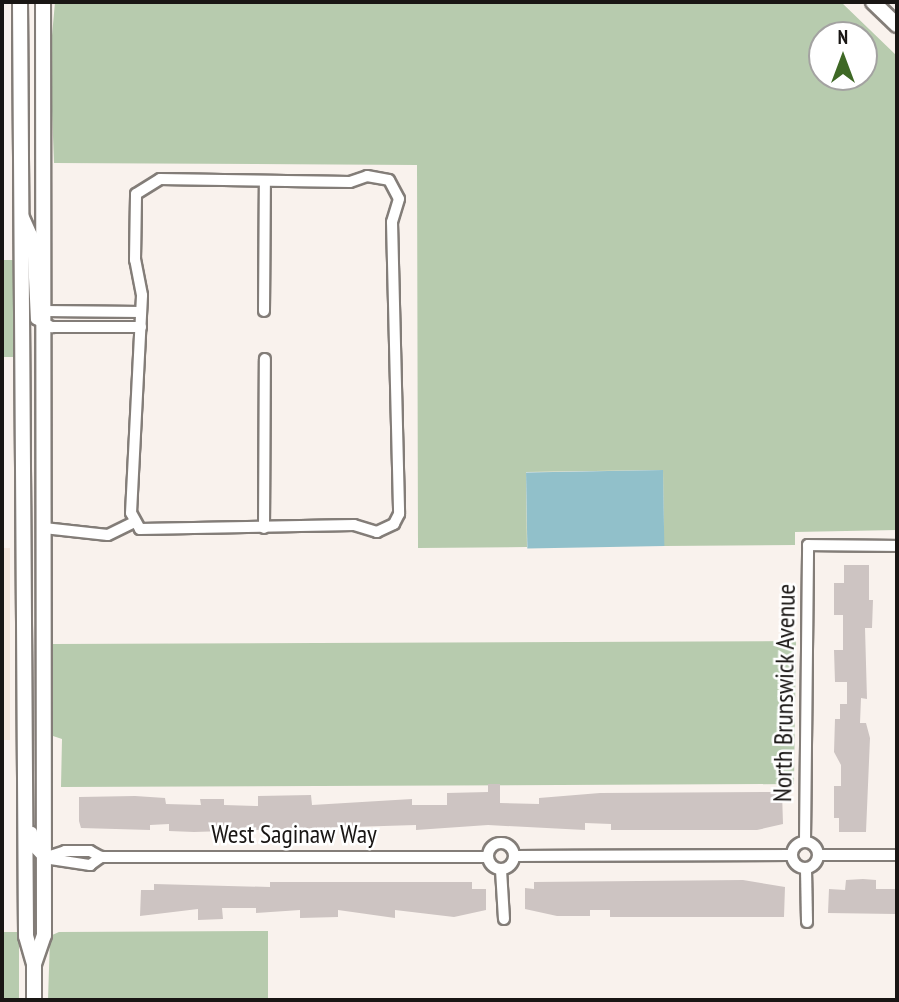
<!DOCTYPE html>
<style>
body{margin:0}
#map{position:relative;width:899px;height:1002px;overflow:hidden;background:#f9f2ed;font-family:"PT Sans Narrow",sans-serif}
div>[style]{position:absolute}
[style*='--x']{left:calc(var(--x)*1px);top:calc(var(--y)*1px);width:calc(var(--w)*1px);rotate:calc(var(--a)*1deg)}
.built>*{inset:0;background:#f4e6dc;transform-origin:0 0}
.green>*{inset:0;background:#b7cbae;transform-origin:0 0}
.water>*{inset:0;background:#91c0ca;transform-origin:0 0}
.building>*{inset:0;background:#cdc4c2}
.roads{filter:drop-shadow(2px 0 #837d78) drop-shadow(-2px 0 #837d78) drop-shadow(0 2px #837d78) drop-shadow(0 -2px #837d78)}
.minor>*{height:10px;margin:-5px;padding:0 5px;transform-origin:5px;border-radius:5px;background:#fff}
.minor>.ring{margin:-5px;padding:0;box-sizing:content-box;background:none;border:10px solid #fff;border-radius:50%}
.tertiary>*{height:14px;margin:-7px;padding:0 7px;transform-origin:7px;border-radius:7px;background:#fff}
span{translate:-50% -50%;white-space:nowrap;text-align:center;line-height:1.15;-webkit-text-stroke:5px #fff;paint-order:stroke}
.street-label{font-size:26px;color:#191614}
.frame{position:absolute;inset:0;border:4px solid #191614;pointer-events:none}
.north{position:absolute;left:808px;top:21px;width:70px;height:70px;box-sizing:border-box;background:#fff;border:2px solid #a3a2a1;border-radius:50%;rotate:0deg;font-size:19px;font-weight:700;line-height:28px;text-align:center;color:#191614}
.north::after{content:'';display:block;margin:auto;width:24px;height:32px;background:#3e6825;clip-path:polygon(50% 0,100% 100%,50% 72%,0 100%)}
</style>
<div id="map">
<div class="built">
<i style="left:2px;top:548px;width:8px;height:192px"></i>
</div>
<div class="green">
<i style="clip-path:polygon(evenodd,55px 2px,841px 2px,897px 56px,897px 530px,795px 532px,795px 545px,664px 546px,663px 470px,526px 472px,527px 547px,418px 548px,417px 165px,54px 163px,50px 58px,55px 2px,822px 35px,864px 35px,864px 77px,822px 77px,822px 35px)"></i>
<i style="left:2px;top:260px;width:15px;height:97px"></i>
<i style="clip-path:polygon(796px 641px,794px 784px,61px 787px,62px 739px,53px 736px,53px 644px)"></i>
<i style="clip-path:polygon(268px 931px,268px 1000px,48px 1000px,50px 936px,59px 932px)"></i>
<i style="left:2px;top:932px;width:17px;height:68px"></i>
</div>
<div class="water">
<i style="left:663px;top:470px;width:76px;height:137px;rotate:89deg"></i>
</div>
<div class="building">
<i style="clip-path:polygon(844px 565px,869px 565px,869px 600px,873px 600px,872px 628px,865px 628px,867px 699px,861px 698px,860px 723px,866px 723px,870px 738px,866px 832px,839px 832px,839px 818px,834px 818px,834px 786px,841px 786px,841px 765px,834px 752px,835px 719px,840px 719px,840px 704px,847px 704px,847px 682px,835px 682px,834px 650px,843px 650px,843px 615px,834px 615px,834px 583px,844px 583px)"></i>
<i style="clip-path:polygon(488px 784px,500px 784px,500px 803px,539px 804px,539px 798px,600px 793px,782px 792px,783px 824px,757px 830px,611px 830px,611px 824px,585px 823px,585px 830px,488px 825px,416px 830px,416px 825px,194px 832px,169px 831px,169px 824px,150px 825px,150px 830px,81px 828px,79px 821px,79px 797px,135px 796px,165px 798px,166px 804px,201px 805px,200px 799px,224px 799px,224px 805px,258px 806px,258px 796px,311px 795px,312px 805px,412px 799px,412px 805px,447px 805px,447px 793px,488px 792px)"></i>
<i style="clip-path:polygon(863px 879px,876px 880px,876px 889px,895px 889px,895px 914px,828px 913px,829px 889px,845px 890px,846px 880px)"></i>
<i style="clip-path:polygon(743px 880px,785px 887px,784px 917px,610px 917px,610px 910px,590px 910px,590px 916px,557px 916px,525px 909px,525px 888px,534px 889px,534px 882px)"></i>
<i style="clip-path:polygon(270px 882px,472px 882px,472px 889px,486px 889px,486px 910px,454px 917px,395px 910px,395px 918px,338px 910px,338px 917px,300px 918px,300px 910px,256px 913px,256px 908px,222px 908px,223px 919px,198px 920px,198px 909px,140px 916px,141px 890px,154px 890px,154px 884px,270px 887px)"></i>
</div>
<div class="roads">
<div class="minor">
<i style="--x:367;--y:176;--w:22;--a:10"></i>
<i style="--x:389;--y:180;--w:21;--a:62"></i>
<i style="--x:399;--y:199;--w:24;--a:107"></i>
<i style="--x:392;--y:222;--w:292;--a:88.6"></i>
<i style="--x:399;--y:514;--w:11;--a:117"></i>
<i style="--x:394;--y:524;--w:19;--a:155"></i>
<i style="--x:377;--y:532;--w:24;--a:-163"></i>
<i style="--x:354;--y:525;--w:214;--a:178.9"></i>
<i style="--x:140;--y:529;--w:18;--a:-119"></i>
<i style="--x:131;--y:513;--w:218;--a:-87.1"></i>
<i style="--x:142;--y:295;--w:36;--a:-101"></i>
<i style="--x:135;--y:260;--w:66;--a:-89.1"></i>
<i style="--x:136;--y:194;--w:28;--a:-32"></i>
<i style="--x:160;--y:179;--w:190;--a:0.9"></i>
<i style="--x:350;--y:182;--w:18;--a:-19"></i>
<i style="--x:23;--y:215;--w:22;--a:66"></i>
<i style="--x:32;--y:235;--w:84;--a:87.3"></i>
<i style="--x:36;--y:319;--w:18;--a:27"></i>
<i style="--x:52;--y:327;--w:89;--a:0"></i>
<i style="--x:44;--y:311;--w:97;--a:0.6"></i>
<i style="--x:264;--y:311;--w:129;--a:-89.6"></i>
<i style="--x:44;--y:528;--w:64;--a:6.2"></i>
<i style="--x:108;--y:535;--w:30;--a:-26"></i>
<i style="--x:264;--y:528;--w:169;--a:-89.7"></i>
<i style="--x:32;--y:832;--w:13;--a:90"></i>
<i style="--x:32;--y:845;--w:18;--a:47"></i>
<i style="--x:44;--y:858;--w:47;--a:8.7"></i>
<i style="--x:90;--y:865;--w:14;--a:-36"></i>
<i style="--x:805;--y:841;--w:296;--a:-89.4"></i>
<i style="--x:808;--y:545;--w:89;--a:0.6"></i>
<i class="ring" style="left:792px;top:842px;width:16px;height:16px"></i>
<i class="ring" style="left:488px;top:843px;width:16px;height:16px"></i>
<i style="--x:819;--y:855;--w:78;--a:0"></i>
<i style="--x:515;--y:856;--w:277;--a:-0.2"></i>
<i style="--x:44;--y:858;--w:22;--a:-18"></i>
<i style="--x:65;--y:851;--w:25;--a:0"></i>
<i style="--x:90;--y:851;--w:13;--a:29"></i>
<i style="--x:101;--y:857;--w:387;--a:0"></i>
<i style="--x:806;--y:869;--w:53;--a:88.9"></i>
<i style="--x:501;--y:870;--w:49;--a:86.5"></i>
</div>
<div class="tertiary">
<i style="--x:20;--y:2;--w:934;--a:89.63"></i>
<i style="--x:26;--y:936;--w:29;--a:74"></i>
<i style="--x:34;--y:964;--w:36;--a:90"></i>
<i style="--x:873;--y:2;--w:33;--a:44"></i>
<i style="--x:34;--y:964;--w:31;--a:-71"></i>
<i style="--x:44;--y:935;--w:933;--a:-90.06"></i>
</div>
</div>
<div class="street-label">
<span style="left:784px;top:693px;rotate:-89deg">North Brunswick Avenue</span>
<span style="left:294px;top:834px">West Saginaw Way</span>
</div>
<div class="frame"></div>
<div class="north">N</div>
</div>
